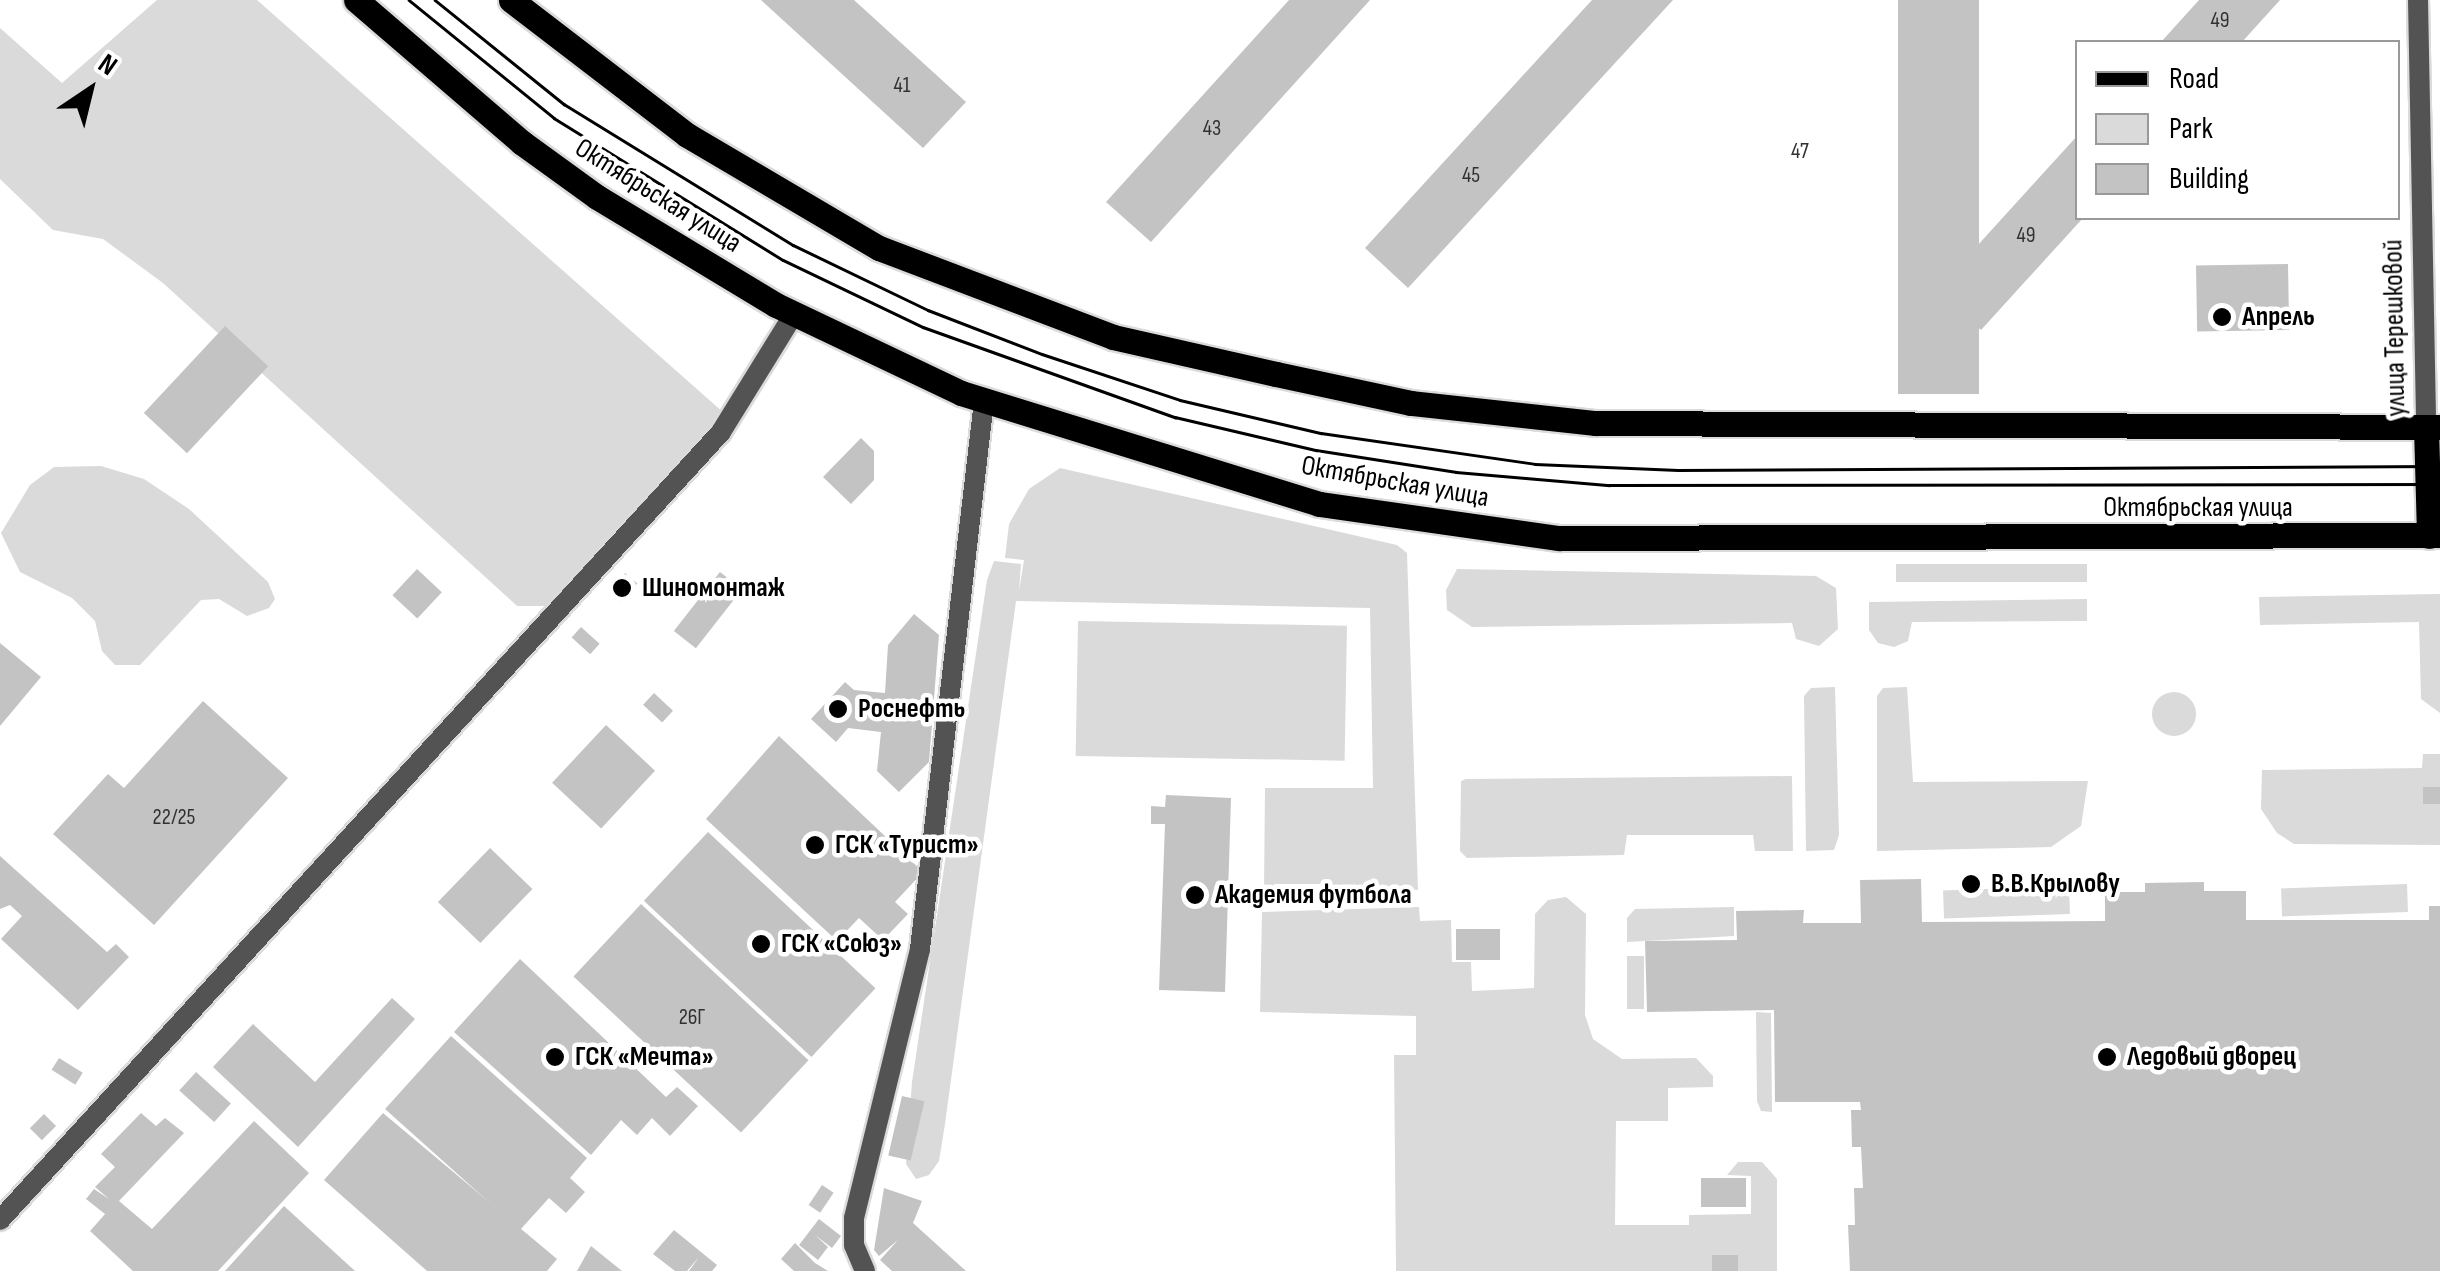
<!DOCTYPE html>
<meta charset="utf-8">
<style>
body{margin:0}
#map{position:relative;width:2440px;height:1271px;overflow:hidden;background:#fff;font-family:"Sofia Sans Condensed",sans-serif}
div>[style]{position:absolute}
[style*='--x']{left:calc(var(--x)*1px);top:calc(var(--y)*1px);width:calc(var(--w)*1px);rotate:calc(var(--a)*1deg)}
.green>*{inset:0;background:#dadada;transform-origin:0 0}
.round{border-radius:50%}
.building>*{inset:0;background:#c3c3c3;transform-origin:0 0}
.roads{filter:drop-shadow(2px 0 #dbdbdb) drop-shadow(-2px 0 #dbdbdb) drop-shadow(0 2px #dbdbdb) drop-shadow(0 -2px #dbdbdb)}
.minor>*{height:20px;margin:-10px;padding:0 10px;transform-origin:10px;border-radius:10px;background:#535353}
.tertiary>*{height:20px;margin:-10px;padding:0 10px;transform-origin:10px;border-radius:10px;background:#535353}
.primary>*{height:25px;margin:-12.5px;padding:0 12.5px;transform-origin:12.5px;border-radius:12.5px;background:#000}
.tram>*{height:2.5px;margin:-1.25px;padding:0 1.25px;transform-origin:1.25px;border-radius:1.25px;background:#000}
.dots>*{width:28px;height:28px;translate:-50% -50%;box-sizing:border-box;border:5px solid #fff;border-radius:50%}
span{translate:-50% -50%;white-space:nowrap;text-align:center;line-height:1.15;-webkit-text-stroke:9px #fff;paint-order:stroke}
.number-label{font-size:22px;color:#313131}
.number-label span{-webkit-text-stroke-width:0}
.street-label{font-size:28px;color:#000}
.poi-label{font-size:28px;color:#000;font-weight:700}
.left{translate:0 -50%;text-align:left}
.legend{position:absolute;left:2075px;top:40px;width:325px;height:180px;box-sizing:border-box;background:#fff;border:2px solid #999;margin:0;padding:12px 18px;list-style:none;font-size:30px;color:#000}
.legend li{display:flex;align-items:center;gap:20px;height:50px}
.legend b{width:50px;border:2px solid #999}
.north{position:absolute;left:40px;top:40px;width:100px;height:100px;-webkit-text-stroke:8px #fff;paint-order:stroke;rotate:35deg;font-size:28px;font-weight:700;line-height:40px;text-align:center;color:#000}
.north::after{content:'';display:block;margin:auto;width:35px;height:45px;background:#000;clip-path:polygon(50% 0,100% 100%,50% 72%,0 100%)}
</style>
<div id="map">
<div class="green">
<i style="clip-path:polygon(157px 0,257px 0,724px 413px,702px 446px,552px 606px,517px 606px,163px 283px,103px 239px,53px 230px,0 179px,0 28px,62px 83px)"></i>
<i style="clip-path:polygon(101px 466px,144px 479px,189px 509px,268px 582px,275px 599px,269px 608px,247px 616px,219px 599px,201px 600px,140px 665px,115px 665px,102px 651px,95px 621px,72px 598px,20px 572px,1px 533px,30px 485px,54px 467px)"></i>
<i style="clip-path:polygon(1060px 468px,1397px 545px,1407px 553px,1418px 890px,1361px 885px,1360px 891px,1332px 892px,1331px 884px,1274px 884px,1274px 890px,1264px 890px,1265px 788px,1373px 788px,1370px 608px,1016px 601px,945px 1124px,939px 1161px,929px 1175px,916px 1179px,906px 1164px,912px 1082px,987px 580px,994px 561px,1021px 564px,1019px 591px,1024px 560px,1005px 558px,1009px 524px,1029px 489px)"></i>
<i style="left:2087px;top:564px;width:18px;height:191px;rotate:90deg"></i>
<i style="clip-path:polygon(1457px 569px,1816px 576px,1836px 588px,1838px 629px,1819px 646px,1796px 639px,1792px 623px,1472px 627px,1447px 610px,1446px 590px)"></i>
<i style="clip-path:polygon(2440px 594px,2440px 713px,2421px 699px,2419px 622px,2260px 625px,2259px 597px)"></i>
<i style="clip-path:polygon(2087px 599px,2087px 621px,1912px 622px,1908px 641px,1894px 647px,1878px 643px,1869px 630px,1869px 602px)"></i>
<i style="left:1078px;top:621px;width:269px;height:135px;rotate:1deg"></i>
<i style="clip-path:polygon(1835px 687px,1839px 835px,1834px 850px,1806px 851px,1804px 696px,1811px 688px)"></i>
<i style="clip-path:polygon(1907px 687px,1913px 782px,2088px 781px,2081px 826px,2051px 847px,1877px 851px,1877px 696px,1883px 688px)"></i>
<i class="round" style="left:2152px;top:692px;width:44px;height:44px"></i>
<i style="clip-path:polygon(2423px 754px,2440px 754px,2440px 845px,2294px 844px,2277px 833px,2261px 809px,2262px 770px,2422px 768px)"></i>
<i style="clip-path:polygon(1792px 776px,1793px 851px,1755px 851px,1753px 835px,1627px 835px,1624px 855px,1467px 858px,1460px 851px,1461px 781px,1466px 779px)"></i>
<i style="left:2407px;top:884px;width:28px;height:126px;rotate:88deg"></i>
<i style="left:2069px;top:886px;width:28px;height:126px;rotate:88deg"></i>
<i style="clip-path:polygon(1566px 897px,1586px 914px,1585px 1015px,1593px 1039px,1622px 1059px,1696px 1058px,1713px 1076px,1713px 1087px,1668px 1088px,1668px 1121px,1616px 1121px,1615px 1225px,1689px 1225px,1689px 1215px,1751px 1214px,1751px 1176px,1727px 1175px,1738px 1162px,1762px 1162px,1777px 1179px,1777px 1271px,1396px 1271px,1394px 1055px,1416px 1055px,1416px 1016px,1260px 1012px,1262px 912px,1419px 907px,1420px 921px,1451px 920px,1452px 962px,1471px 962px,1472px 991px,1534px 988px,1535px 914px,1548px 900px)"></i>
<i style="clip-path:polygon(1734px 907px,1734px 936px,1627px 942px,1627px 918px,1635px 909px)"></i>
<i style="left:1627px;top:956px;width:17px;height:53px"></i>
<i style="clip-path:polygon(1756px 1012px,1771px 1013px,1772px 1112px,1761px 1111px,1757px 1101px)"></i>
</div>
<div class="building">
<i style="clip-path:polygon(761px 0,854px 0,966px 102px,923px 148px)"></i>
<i style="clip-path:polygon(1289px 0,1370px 0,1151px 242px,1106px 202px)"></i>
<i style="clip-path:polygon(1592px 0,1673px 0,1408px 288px,1365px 248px)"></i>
<i style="left:1898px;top:0;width:81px;height:394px"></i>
<i style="clip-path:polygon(2199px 0,2280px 0,2242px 42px,2161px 42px)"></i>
<i style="clip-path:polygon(2078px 135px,2078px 218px,2083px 218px,1981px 330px,1937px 290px)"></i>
<i style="left:2288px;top:264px;width:66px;height:92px;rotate:89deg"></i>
<i style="left:225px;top:326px;width:59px;height:119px;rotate:43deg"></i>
<i style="clip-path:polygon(861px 438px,874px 451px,874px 480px,851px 504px,823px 477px)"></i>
<i style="left:417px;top:569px;width:34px;height:36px;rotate:43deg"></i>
<i style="left:720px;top:572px;width:28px;height:75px;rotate:38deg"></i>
<i style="left:625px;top:573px;width:16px;height:25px;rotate:40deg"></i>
<i style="clip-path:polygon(914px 614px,939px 635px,929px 762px,899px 792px,877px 771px,881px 732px,848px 728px,836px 742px,811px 719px,845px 682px,854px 690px,885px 693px,888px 645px)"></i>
<i style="left:581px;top:627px;width:25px;height:14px;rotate:42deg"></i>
<i style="clip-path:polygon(0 643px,41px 677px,0 726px)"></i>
<i style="left:654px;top:693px;width:26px;height:16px;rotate:43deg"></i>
<i style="clip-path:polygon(203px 701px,288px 778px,154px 925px,53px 834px,108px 774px,124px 788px)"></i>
<i style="left:606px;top:725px;width:67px;height:79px;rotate:43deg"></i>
<i style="clip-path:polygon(779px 736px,923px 872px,895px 902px,908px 914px,883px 940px,859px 918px,837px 941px,706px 819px)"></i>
<i style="left:2423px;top:787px;width:17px;height:17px"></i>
<i style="clip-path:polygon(1166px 795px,1231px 798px,1225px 992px,1159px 990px,1165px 824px,1151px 824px,1151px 806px,1165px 807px)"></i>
<i style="left:708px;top:832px;width:229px;height:94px;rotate:43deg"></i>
<i style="left:490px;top:848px;width:59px;height:75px;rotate:44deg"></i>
<i style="clip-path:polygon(0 856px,107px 952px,116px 944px,129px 957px,78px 1010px,1px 939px,22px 916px,10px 905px,0 909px)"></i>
<i style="clip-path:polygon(1921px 879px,1922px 922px,2105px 921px,2105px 892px,2145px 892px,2145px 883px,2204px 882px,2204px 891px,2246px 891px,2246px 920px,2429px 920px,2429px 906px,2440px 906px,2440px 1271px,1850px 1271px,1848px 1225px,1855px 1225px,1854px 1188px,1863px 1188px,1861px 1147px,1852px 1147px,1851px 1110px,1861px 1110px,1860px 1102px,1775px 1102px,1774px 1010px,1647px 1012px,1645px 941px,1737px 940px,1736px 911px,1804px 910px,1803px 923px,1861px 923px,1860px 880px)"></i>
<i style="left:641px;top:904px;width:229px;height:99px;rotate:43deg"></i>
<i style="left:1500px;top:929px;width:31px;height:44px;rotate:90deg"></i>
<i style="clip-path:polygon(520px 959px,666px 1097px,677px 1087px,698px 1106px,670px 1136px,652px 1118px,637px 1135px,621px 1120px,591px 1155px,454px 1032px)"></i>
<i style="clip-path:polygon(392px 998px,415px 1019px,298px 1147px,213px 1067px,253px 1024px,315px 1082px)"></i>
<i style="clip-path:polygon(451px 1036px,587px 1158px,570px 1178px,585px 1192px,566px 1213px,549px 1198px,520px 1230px,385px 1109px)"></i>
<i style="left:59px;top:1058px;width:28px;height:14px;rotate:32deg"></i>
<i style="left:196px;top:1072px;width:47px;height:25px;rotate:42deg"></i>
<i style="left:902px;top:1096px;width:23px;height:61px;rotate:13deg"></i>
<i style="clip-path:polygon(141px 1113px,156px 1126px,165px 1118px,184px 1133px,119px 1201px,152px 1229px,254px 1121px,309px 1173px,218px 1271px,133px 1271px,90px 1231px,114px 1204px,105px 1214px,86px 1199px,94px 1189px,109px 1199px,95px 1187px,115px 1167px,101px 1154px)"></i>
<i style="clip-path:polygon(383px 1113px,557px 1259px,547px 1271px,427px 1271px,324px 1180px)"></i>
<i style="left:44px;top:1114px;width:17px;height:20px;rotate:45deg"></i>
<i style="left:1701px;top:1178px;width:45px;height:29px"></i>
<i style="left:822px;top:1185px;width:14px;height:24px;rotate:34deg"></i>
<i style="clip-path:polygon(884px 1188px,922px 1201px,913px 1223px,966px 1271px,892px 1271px,880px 1260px,898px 1240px,879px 1256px,874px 1250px)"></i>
<i style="clip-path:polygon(284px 1206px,355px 1271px,225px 1271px)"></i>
<i style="clip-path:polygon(819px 1219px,841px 1236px,832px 1248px,815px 1235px,828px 1247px,818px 1260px,799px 1245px)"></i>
<i style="clip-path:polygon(674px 1230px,717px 1265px,712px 1271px,689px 1271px,699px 1257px,687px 1271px,675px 1271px,653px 1254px)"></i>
<i style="clip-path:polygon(795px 1243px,815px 1263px,828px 1271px,794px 1271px,781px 1259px)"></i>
<i style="clip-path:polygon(591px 1246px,622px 1271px,577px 1271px)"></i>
<i style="left:1712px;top:1255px;width:26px;height:16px"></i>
</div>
<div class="roads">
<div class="minor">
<i style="--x:0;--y:1220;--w:1068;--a:-47.54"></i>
<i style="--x:721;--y:432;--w:139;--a:-58.3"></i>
<i style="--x:865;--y:1271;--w:28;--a:-113"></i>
<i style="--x:854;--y:1245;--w:27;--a:-90"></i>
<i style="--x:854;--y:1218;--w:277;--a:-76.2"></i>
<i style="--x:920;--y:949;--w:552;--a:-83.34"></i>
</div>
<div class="tertiary">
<i style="--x:2418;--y:0;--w:427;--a:88.9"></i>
</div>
<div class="primary">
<i style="--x:356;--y:0;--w:218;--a:40.7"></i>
<i style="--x:521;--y:142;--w:94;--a:35.9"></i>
<i style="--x:597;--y:197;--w:209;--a:31.1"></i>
<i style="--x:776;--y:305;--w:205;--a:25.4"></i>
<i style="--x:961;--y:393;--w:375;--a:17.2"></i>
<i style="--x:1319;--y:504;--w:242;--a:8.1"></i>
<i style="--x:1559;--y:538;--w:881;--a:-0.2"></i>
<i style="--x:511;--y:0;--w:222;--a:37.5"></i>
<i style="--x:687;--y:135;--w:223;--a:30.5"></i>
<i style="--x:879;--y:248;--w:250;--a:20.8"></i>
<i style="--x:1113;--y:337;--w:167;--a:12.8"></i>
<i style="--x:1276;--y:374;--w:138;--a:12.1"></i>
<i style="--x:1411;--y:403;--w:185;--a:6.2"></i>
<i style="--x:1595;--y:423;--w:845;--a:0.27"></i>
<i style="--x:2426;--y:427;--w:109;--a:88.4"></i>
</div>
</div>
<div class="tram">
<i style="--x:409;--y:0;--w:187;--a:39.1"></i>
<i style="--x:554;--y:118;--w:269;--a:31.8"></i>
<i style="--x:783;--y:260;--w:155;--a:25.6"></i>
<i style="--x:923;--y:327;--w:268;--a:19.7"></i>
<i style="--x:1175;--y:417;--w:145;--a:13.2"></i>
<i style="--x:1316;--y:450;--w:142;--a:8.9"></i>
<i style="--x:1456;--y:472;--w:154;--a:4.9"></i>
<i style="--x:1609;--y:485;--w:831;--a:-0.07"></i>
<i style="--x:435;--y:0;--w:166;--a:38.9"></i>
<i style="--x:564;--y:104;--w:269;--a:31.6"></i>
<i style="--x:793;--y:245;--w:150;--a:25.7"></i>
<i style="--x:928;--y:310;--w:122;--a:21.1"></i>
<i style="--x:1042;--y:354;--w:145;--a:18.4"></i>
<i style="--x:1180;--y:400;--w:145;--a:13.2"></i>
<i style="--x:1321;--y:433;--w:216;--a:8.2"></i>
<i style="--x:1535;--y:464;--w:143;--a:2.4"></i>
<i style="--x:1678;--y:470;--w:762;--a:-0.3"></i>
</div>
<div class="dots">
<i style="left:2222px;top:317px;background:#000"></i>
<i style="left:622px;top:588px;background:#000"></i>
<i style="left:838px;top:709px;background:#000"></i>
<i style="left:815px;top:845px;background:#000"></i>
<i style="left:1971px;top:884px;background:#000"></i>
<i style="left:1195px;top:895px;background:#000"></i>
<i style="left:761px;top:944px;background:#000"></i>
<i style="left:555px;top:1057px;background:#000"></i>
<i style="left:2107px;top:1057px;background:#000"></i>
</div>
<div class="number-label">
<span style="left:2220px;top:21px">49</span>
<span style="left:902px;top:86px">41</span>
<span style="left:1212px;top:129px">43</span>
<span style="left:1800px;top:152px">47</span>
<span style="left:1471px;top:176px">45</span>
<span style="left:2026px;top:236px">49</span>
<span style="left:174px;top:818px">22/25</span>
<span style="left:692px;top:1018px">26Г</span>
</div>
<div class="street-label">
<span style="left:658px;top:196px;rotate:32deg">Октябрьская улица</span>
<span style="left:2395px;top:328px;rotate:-91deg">улица Терешковой</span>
<span style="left:1395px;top:482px;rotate:10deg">Октябрьская улица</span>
<span style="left:2198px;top:508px">Октябрьская улица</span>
</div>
<div class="poi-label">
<span class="left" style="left:2242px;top:317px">Апрель</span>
<span class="left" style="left:642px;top:588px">Шиномонтаж</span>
<span class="left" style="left:858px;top:709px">Роснефть</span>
<span class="left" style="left:835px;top:845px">ГСК «Турист»</span>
<span class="left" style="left:1991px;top:884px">В.В.Крылову</span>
<span class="left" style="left:1215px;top:895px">Академия футбола</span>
<span class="left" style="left:781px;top:944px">ГСК «Союз»</span>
<span class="left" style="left:575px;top:1057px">ГСК «Мечта»</span>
<span class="left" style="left:2127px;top:1057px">Ледовый дворец</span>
</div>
<ul class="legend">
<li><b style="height:12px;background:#000"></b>Road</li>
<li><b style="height:28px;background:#dadada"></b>Park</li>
<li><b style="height:28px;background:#c3c3c3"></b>Building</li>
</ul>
<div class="north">N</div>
</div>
